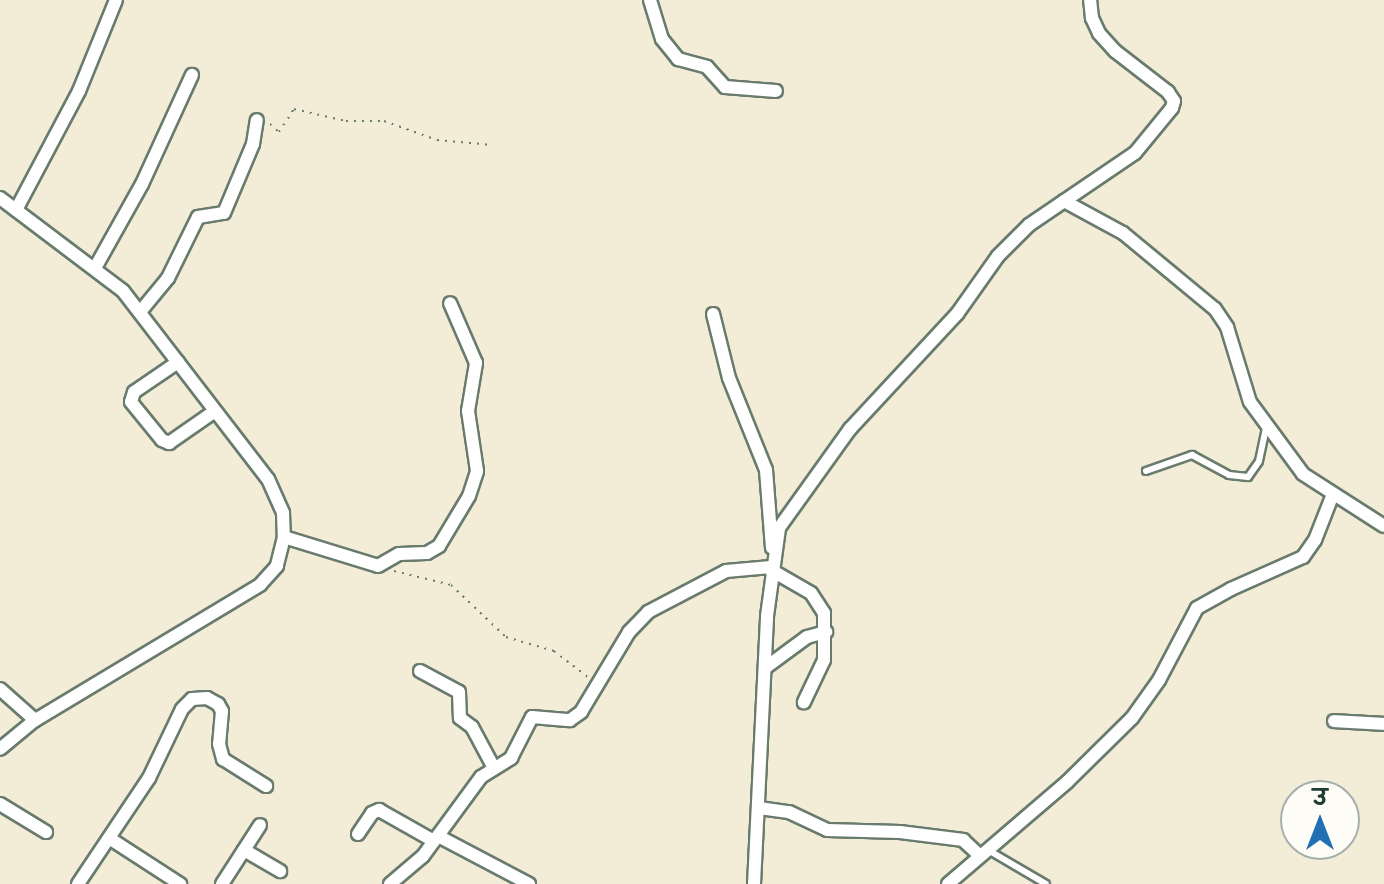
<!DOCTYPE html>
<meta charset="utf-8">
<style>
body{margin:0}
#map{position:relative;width:1384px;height:884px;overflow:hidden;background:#f3edd8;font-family:"Shantell Sans","Playpen Sans Deva",sans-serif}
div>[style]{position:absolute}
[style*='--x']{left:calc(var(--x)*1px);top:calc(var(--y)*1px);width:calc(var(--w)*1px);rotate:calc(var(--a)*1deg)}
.path>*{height:2px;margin-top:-1px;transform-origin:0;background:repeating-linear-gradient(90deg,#697b6d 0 2px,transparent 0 8px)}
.roads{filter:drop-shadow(2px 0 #697b6d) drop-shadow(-2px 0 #697b6d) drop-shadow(0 2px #697b6d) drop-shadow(0 -2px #697b6d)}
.service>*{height:6px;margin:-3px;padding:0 3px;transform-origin:3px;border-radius:3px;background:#fff}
.minor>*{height:12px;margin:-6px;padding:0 6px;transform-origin:6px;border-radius:6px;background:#fff}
span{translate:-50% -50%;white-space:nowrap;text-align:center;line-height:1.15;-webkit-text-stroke:8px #fdfcf7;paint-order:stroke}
.north{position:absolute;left:1280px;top:780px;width:80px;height:80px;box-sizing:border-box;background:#fdfcf7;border:2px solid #a4b0a9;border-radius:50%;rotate:0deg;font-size:22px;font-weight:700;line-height:32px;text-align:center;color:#1f3d34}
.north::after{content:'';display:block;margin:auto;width:28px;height:36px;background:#1f6fb2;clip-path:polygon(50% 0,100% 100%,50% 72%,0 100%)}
</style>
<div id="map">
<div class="path">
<i style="--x:270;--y:124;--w:12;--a:42"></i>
<i style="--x:279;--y:132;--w:27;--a:-57"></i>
<i style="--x:294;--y:109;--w:53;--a:13"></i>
<i style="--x:346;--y:121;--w:38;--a:0"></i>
<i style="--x:384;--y:121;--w:56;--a:19.7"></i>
<i style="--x:437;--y:140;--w:56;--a:5.1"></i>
<i style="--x:394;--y:571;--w:59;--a:13.8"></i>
<i style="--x:451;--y:585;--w:76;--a:43.4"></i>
<i style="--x:506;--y:637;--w:50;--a:16.3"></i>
<i style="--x:554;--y:651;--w:44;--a:37.6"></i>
</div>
<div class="roads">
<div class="service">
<i style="--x:1146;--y:471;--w:49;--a:-19.2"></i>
<i style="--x:1192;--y:455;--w:42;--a:28.4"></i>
<i style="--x:1229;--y:475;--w:19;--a:6"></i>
<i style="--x:1248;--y:477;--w:19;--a:-55"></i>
<i style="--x:1259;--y:461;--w:34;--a:-78"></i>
<i style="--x:988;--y:850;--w:67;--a:30.4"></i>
</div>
<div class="minor">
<i style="--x:650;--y:0;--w:41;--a:72.9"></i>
<i style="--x:662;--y:39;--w:26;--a:51"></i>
<i style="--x:678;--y:59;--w:30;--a:15"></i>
<i style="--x:707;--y:67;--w:27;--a:48"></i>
<i style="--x:725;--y:87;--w:51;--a:4.5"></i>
<i style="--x:0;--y:198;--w:154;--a:37.1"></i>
<i style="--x:123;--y:291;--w:237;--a:52.4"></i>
<i style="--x:268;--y:479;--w:37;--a:66"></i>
<i style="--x:283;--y:513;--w:24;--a:88"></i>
<i style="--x:284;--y:537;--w:30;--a:104"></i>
<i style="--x:277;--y:566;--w:25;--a:132"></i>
<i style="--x:260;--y:585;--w:262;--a:149"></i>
<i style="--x:35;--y:720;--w:45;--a:140.4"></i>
<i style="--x:1064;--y:201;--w:67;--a:28.5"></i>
<i style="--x:1123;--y:233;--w:119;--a:39.6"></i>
<i style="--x:1215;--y:309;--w:22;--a:56"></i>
<i style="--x:1227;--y:327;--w:78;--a:73"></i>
<i style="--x:1250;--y:402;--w:89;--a:53.6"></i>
<i style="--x:1303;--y:474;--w:96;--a:32.7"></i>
<i style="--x:16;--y:210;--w:135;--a:-62.1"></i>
<i style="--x:79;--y:91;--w:98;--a:-67.9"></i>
<i style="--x:95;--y:268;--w:96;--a:-60.8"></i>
<i style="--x:142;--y:184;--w:120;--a:-65.4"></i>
<i style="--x:140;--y:312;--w:44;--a:-50.5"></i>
<i style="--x:168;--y:278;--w:68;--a:-63.8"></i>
<i style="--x:198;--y:217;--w:26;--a:-9"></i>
<i style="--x:224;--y:213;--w:75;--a:-67.2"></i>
<i style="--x:253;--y:144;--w:24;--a:-81"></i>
<i style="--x:713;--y:314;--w:66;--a:76"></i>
<i style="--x:729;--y:378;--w:99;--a:68.1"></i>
<i style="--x:766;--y:470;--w:78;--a:85.6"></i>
<i style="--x:178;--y:362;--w:53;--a:145.7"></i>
<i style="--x:134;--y:392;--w:10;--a:107"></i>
<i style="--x:131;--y:402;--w:49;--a:50.8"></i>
<i style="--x:162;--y:440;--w:8;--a:23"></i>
<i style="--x:169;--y:443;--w:56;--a:-34.8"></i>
<i style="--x:284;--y:537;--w:98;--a:17.1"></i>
<i style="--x:378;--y:566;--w:24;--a:-30"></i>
<i style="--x:399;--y:554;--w:28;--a:-2"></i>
<i style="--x:427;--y:553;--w:14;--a:-30"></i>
<i style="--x:439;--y:546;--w:58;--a:-59"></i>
<i style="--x:469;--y:496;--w:26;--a:-72"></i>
<i style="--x:477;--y:471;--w:61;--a:-98.5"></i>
<i style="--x:468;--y:411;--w:49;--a:-80.5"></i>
<i style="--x:476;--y:363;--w:65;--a:-113.4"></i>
<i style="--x:771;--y:570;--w:46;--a:29.9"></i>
<i style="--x:811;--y:593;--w:24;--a:57"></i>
<i style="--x:824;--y:613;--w:47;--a:90"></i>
<i style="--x:824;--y:660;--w:47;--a:115.5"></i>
<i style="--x:765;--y:668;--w:52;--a:-36.4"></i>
<i style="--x:807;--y:637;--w:20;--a:-15"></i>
<i style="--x:420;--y:671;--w:44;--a:28.3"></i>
<i style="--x:459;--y:692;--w:26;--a:88"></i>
<i style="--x:460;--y:718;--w:15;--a:37"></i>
<i style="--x:472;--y:727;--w:47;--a:61.8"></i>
<i style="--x:0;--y:689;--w:47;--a:41.5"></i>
<i style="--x:1334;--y:721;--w:50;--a:3.4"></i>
<i style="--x:0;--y:804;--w:54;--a:31.3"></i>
<i style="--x:759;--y:808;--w:30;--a:8"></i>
<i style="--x:789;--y:812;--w:42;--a:25.3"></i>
<i style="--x:827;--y:830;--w:73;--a:1.6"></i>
<i style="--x:900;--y:832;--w:64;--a:7.2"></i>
<i style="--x:963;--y:840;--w:23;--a:43"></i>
<i style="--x:358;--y:834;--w:25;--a:-56"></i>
<i style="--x:372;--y:813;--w:8;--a:-23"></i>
<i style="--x:379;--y:810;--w:63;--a:29.4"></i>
<i style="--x:438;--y:836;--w:103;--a:27.8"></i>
<i style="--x:109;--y:838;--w:85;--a:32.9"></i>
<i style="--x:244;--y:850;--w:42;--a:30.3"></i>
<i style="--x:78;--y:884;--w:128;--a:-56.2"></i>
<i style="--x:149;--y:778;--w:76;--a:-64.4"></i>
<i style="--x:182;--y:709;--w:14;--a:-45"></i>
<i style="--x:192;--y:699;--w:15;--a:-4"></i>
<i style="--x:207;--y:698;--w:13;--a:29"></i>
<i style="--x:218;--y:704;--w:8;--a:60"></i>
<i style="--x:222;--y:711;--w:33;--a:95"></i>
<i style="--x:219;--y:744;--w:16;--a:75"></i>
<i style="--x:223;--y:759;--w:51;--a:32.1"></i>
<i style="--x:222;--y:884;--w:70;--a:-57.2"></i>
<i style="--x:390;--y:884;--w:43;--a:-40.3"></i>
<i style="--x:423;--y:856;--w:98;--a:-53.7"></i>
<i style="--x:481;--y:777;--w:36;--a:-32"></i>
<i style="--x:511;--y:758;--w:46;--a:-62.9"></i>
<i style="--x:532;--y:717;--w:38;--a:5"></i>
<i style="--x:570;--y:720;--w:14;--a:-36"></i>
<i style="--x:581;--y:712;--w:93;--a:-59"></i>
<i style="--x:629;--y:632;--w:28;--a:-46"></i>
<i style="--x:648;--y:612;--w:88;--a:-27.7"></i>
<i style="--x:726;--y:571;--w:45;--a:-5.1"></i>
<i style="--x:754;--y:884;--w:268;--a:-87.2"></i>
<i style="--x:767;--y:616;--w:89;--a:-82.2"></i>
<i style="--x:779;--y:528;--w:122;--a:-54.4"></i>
<i style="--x:850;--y:429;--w:157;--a:-47.1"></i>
<i style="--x:957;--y:314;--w:71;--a:-54.7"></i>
<i style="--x:998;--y:256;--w:44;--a:-45"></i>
<i style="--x:1029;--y:225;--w:128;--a:-34.2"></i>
<i style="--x:1135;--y:153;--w:58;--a:-50.6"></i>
<i style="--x:1172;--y:108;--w:7;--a:-74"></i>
<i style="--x:1174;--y:101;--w:11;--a:-124"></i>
<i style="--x:1168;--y:92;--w:67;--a:-142.3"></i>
<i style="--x:1115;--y:51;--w:24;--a:-132"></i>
<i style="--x:1099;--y:33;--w:17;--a:-115"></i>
<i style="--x:1092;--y:18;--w:18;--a:-96"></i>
<i style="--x:948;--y:884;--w:157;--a:-40.6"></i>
<i style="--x:1067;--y:782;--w:91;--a:-44.6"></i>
<i style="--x:1132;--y:718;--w:47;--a:-54.6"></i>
<i style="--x:1159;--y:680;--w:81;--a:-62.2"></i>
<i style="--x:1197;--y:608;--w:39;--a:-29"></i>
<i style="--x:1231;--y:589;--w:79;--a:-24"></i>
<i style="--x:1303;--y:557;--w:21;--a:-55"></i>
<i style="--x:1315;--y:540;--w:49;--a:-68.6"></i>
</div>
</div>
<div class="north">उ</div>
</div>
